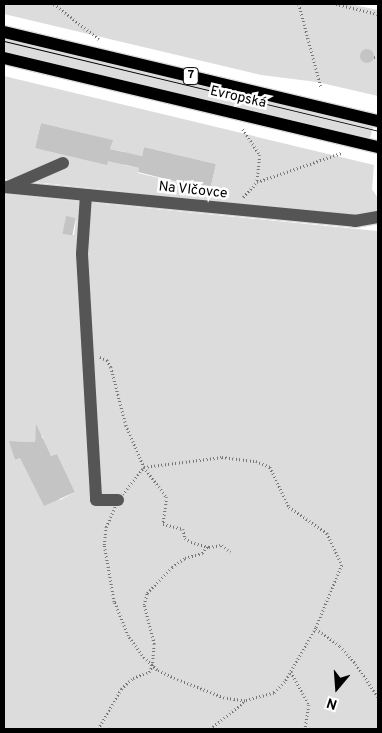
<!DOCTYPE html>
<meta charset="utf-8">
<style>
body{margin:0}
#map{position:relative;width:382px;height:733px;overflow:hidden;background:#fff;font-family:Overpass,sans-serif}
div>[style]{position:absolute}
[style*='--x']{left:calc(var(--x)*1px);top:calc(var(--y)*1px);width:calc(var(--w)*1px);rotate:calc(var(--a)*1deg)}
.green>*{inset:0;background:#dcdcdc}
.building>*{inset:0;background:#c4c4c4;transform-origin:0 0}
.round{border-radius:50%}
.path>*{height:2.5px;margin-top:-1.25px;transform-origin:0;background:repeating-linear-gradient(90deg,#777 0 1px,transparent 0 3.5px)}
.roads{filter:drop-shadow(1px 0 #dbdbdb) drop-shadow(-1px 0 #dbdbdb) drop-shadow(0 1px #dbdbdb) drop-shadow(0 -1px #dbdbdb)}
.minor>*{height:12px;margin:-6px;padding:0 6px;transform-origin:6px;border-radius:6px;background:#555}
.major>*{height:12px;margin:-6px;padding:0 6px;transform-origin:6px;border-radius:6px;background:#000}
.tram>*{height:1px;margin:-0.5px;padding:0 0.5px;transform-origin:0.5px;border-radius:0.5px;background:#000}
span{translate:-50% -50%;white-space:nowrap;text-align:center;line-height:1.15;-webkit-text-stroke:5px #fff;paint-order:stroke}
.shield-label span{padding:1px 4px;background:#fff;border:1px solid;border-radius:4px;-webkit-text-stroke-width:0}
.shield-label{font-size:12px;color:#000;font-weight:700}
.street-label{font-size:14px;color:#000}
.frame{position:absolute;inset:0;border:5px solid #000;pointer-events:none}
.north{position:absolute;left:312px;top:663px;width:50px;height:50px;-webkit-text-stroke:4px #fff;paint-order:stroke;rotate:198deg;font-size:14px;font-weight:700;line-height:20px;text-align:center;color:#000}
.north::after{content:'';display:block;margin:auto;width:18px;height:22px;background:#000;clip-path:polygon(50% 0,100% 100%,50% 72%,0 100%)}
</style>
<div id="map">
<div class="green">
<i style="clip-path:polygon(4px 4px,350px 4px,378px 10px,378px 96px,317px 82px,261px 75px,4px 14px)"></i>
<i style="clip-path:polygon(4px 39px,124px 67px,373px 127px,370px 138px,4px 51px)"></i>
<i style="clip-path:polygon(evenodd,4px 76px,374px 165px,372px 189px,378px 198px,378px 212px,362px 216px,4px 179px,4px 76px,41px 123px,112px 140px,110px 149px,125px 152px,108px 161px,35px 148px,41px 123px,4px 76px,144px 147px,216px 164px,210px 190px,138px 173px,139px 168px,124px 165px,127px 153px,142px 156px,144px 147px)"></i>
<i style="clip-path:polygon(evenodd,4px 194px,378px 231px,378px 729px,4px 729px,4px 194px,66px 217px,76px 218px,74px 235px,64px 233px,66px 217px,4px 194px,35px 436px,43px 436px,42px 442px,51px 456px,57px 454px,75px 492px,60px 500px,20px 458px,15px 460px,10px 441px,35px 442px,35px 436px)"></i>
</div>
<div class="building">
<i class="round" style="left:360px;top:49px;width:14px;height:14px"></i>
<i style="clip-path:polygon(41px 123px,113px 140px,110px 149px,142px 156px,144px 147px,216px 164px,210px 190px,138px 172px,139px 168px,108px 161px,107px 165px,35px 148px)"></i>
<i style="left:66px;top:216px;width:10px;height:18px;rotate:11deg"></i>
<i style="clip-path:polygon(36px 424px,51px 456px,57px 454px,75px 492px,44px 506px,20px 458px,15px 460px,9px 441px,35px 442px)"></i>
</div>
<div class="path">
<i style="--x:54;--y:4;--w:57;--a:37.9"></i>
<i style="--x:299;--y:4;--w:86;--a:75.2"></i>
<i style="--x:336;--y:4;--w:43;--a:13.4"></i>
<i style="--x:374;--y:57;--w:4;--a:14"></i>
<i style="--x:243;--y:129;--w:31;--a:57"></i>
<i style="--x:260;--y:155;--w:27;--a:96"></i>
<i style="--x:243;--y:197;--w:21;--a:-47"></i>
<i style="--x:257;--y:182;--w:89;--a:-19"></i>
<i style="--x:100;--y:357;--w:8;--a:23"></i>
<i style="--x:107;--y:360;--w:8;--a:60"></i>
<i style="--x:111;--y:367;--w:60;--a:75.5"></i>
<i style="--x:126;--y:425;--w:46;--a:66.8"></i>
<i style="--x:144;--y:467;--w:38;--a:53"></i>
<i style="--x:167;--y:497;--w:27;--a:98"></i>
<i style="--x:163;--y:524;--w:21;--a:14"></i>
<i style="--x:183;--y:529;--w:9;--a:77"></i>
<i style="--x:185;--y:538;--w:7;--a:34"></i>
<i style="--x:191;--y:542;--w:19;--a:16"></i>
<i style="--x:209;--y:547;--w:13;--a:-9"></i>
<i style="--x:222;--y:545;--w:11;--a:41"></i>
<i style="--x:222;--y:457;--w:34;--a:7"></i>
<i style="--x:256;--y:461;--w:15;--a:23"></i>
<i style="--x:270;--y:467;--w:44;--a:64.6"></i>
<i style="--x:289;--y:507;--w:46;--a:34.4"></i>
<i style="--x:327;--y:533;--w:35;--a:65"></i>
<i style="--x:342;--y:565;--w:68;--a:112.4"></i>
<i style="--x:316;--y:628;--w:62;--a:119.9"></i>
<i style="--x:285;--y:682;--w:16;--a:135"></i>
<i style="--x:274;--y:693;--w:30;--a:165"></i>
<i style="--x:245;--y:701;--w:21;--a:-172"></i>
<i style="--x:224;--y:698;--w:49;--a:-158.6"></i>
<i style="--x:178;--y:680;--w:23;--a:-155"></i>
<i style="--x:157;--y:670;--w:18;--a:-137"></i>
<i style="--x:144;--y:658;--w:27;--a:-126"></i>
<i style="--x:128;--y:636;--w:37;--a:-112"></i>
<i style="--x:114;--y:602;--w:58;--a:-100"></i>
<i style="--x:104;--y:545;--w:18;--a:-84"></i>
<i style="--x:106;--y:527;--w:30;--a:-66"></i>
<i style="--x:118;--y:500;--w:42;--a:-51.8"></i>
<i style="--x:144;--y:467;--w:79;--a:-7.3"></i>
<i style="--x:316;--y:629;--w:29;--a:35"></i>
<i style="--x:340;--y:646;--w:24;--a:48"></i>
<i style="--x:356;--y:664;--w:40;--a:56"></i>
<i style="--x:291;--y:672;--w:38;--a:61"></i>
<i style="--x:309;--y:705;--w:24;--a:99"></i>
<i style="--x:98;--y:729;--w:46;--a:-60.1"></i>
<i style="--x:121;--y:689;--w:16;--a:-43"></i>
<i style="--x:133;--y:678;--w:17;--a:-21"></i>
<i style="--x:149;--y:672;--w:7;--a:-63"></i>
<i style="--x:152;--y:666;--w:22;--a:-85"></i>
<i style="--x:154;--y:644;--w:40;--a:-104.4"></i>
<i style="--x:144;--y:605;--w:12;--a:-76"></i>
<i style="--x:147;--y:593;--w:36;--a:-46"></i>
<i style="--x:172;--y:567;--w:16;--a:-35"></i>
<i style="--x:185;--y:558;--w:18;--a:-16"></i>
<i style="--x:202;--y:553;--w:9;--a:-54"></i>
<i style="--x:210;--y:729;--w:43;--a:-38.5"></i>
</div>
<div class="roads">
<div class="minor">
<i style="--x:4;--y:187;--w:353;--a:5.5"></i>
<i style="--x:355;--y:221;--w:23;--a:-10"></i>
<i style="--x:8;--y:187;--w:60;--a:-23.6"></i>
<i style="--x:86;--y:195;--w:59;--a:93.9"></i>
<i style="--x:82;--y:254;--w:246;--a:86.7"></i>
<i style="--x:96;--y:500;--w:22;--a:0"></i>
</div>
<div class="major">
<i style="--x:4;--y:32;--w:384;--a:13.4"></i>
<i style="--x:4;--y:58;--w:384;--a:13.4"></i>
</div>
</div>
<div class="tram">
<i style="--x:4;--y:41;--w:385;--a:13.5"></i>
</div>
<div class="shield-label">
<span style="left:191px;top:76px">7</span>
</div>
<div class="street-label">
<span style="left:238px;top:98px;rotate:13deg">Evropská</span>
<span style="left:193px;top:191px;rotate:6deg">Na Vlčovce</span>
</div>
<div class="frame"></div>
<div class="north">N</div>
</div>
